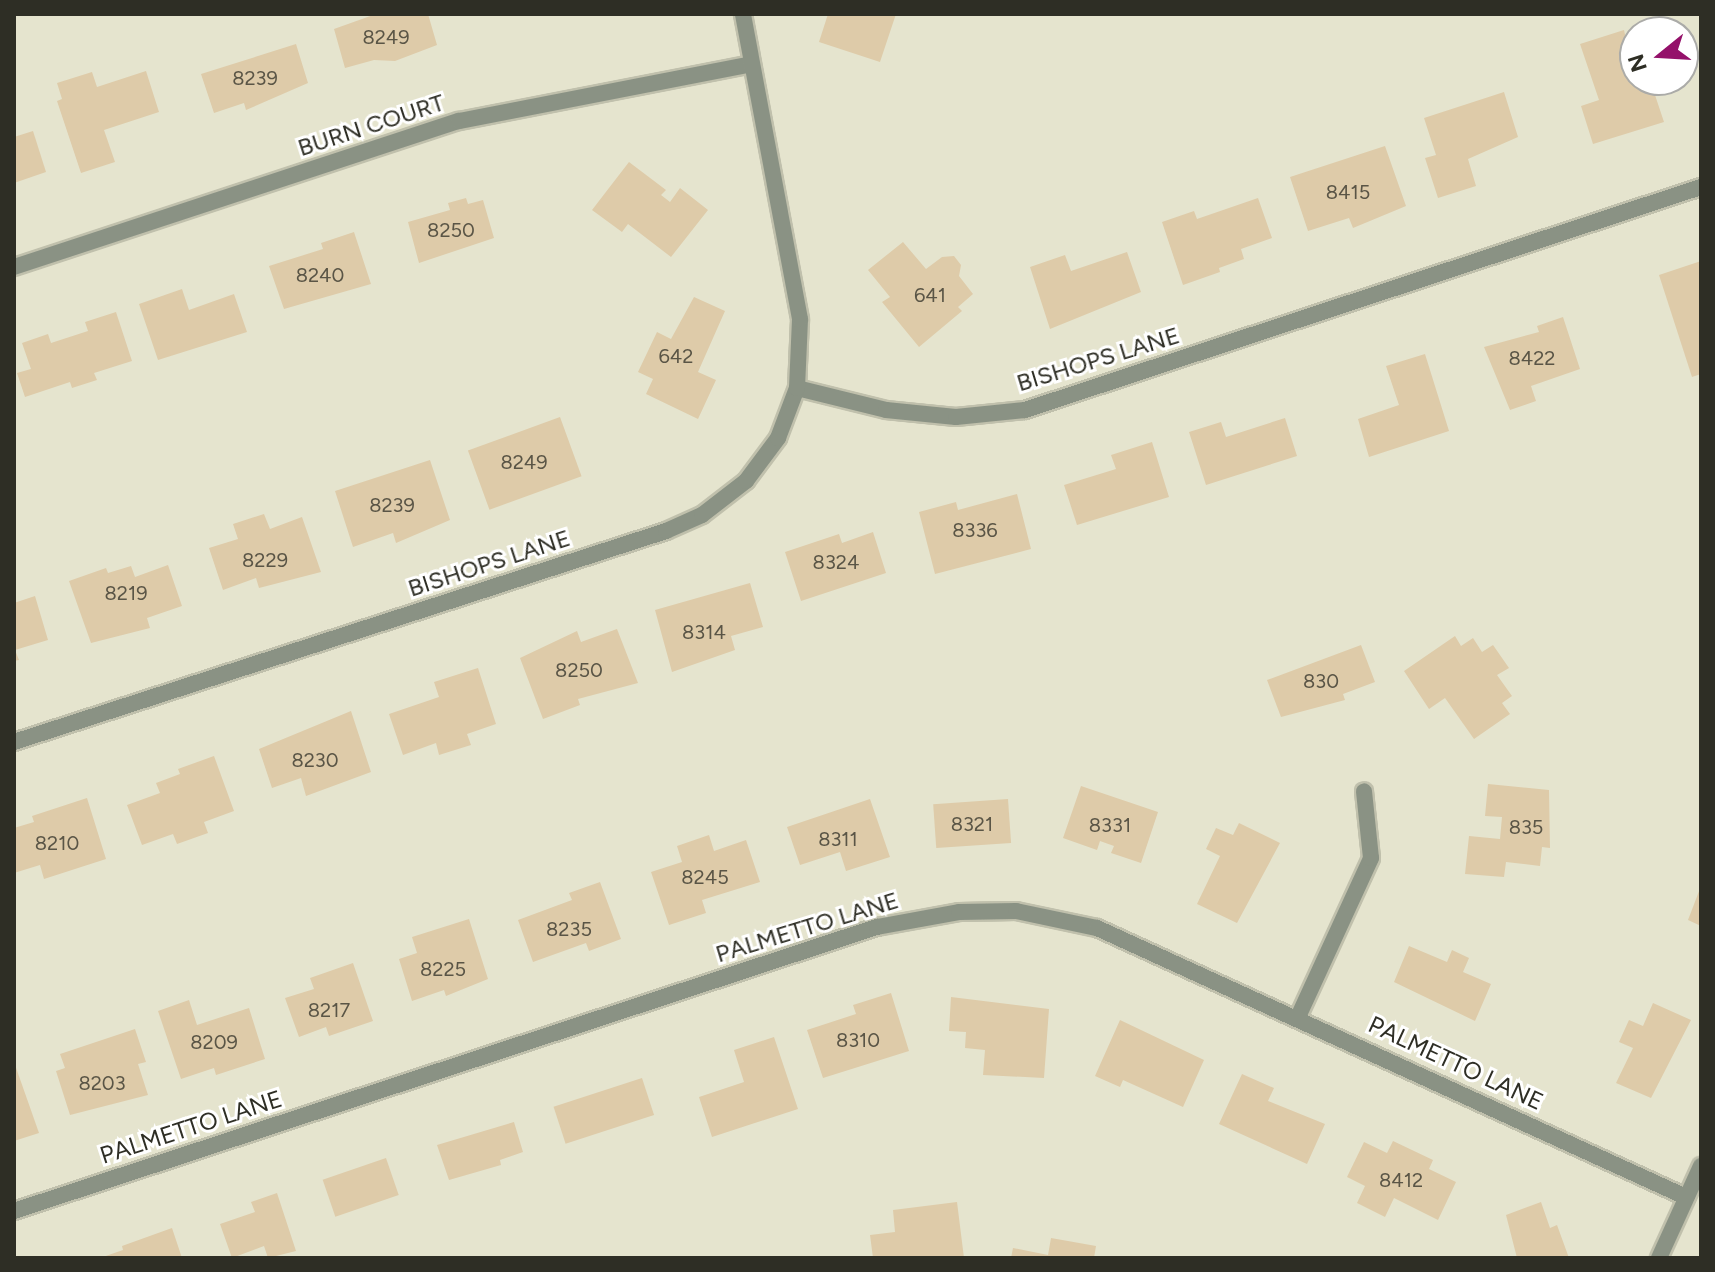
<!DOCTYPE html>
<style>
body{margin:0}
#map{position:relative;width:1715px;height:1272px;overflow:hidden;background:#e5e4ce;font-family:Figtree,sans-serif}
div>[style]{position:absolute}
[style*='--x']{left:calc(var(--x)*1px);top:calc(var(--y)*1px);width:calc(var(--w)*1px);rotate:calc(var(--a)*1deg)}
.building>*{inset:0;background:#decba9;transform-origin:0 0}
.roads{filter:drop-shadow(2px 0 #c0c0ac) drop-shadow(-2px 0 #c0c0ac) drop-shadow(0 2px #c0c0ac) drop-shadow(0 -2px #c0c0ac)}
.street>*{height:16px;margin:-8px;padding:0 8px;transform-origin:8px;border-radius:8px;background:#8a9284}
span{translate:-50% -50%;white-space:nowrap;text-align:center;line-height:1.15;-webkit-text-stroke:6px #fff;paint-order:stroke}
.number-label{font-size:20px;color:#5a5546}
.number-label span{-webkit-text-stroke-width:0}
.street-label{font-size:24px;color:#2e2e25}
.frame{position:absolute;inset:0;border:16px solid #2e2e25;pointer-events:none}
.north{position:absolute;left:1619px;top:16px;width:80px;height:80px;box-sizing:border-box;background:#fff;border:2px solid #ababa8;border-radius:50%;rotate:252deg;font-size:22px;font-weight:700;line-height:32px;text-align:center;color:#2e2e25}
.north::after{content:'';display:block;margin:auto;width:28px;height:36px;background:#94116a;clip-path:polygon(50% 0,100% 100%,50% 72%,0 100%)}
</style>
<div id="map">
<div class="building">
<i style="clip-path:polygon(376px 14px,428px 14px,437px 45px,395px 61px,374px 60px,345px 68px,334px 29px)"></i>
<i style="clip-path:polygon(828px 14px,896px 14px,880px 62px,819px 42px)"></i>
<i style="clip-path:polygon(1624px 30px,1635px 80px,1651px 83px,1664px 122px,1593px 144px,1581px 106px,1599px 100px,1580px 44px)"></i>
<i style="clip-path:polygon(296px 44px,308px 83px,246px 110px,244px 103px,214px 113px,201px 74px)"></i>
<i style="clip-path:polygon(146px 71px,159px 112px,104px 130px,115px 162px,81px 173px,57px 101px,62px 99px,57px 83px,92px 72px,97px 87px)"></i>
<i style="clip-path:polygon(1504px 92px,1518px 137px,1468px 159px,1476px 186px,1438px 198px,1425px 158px,1436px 155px,1424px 118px)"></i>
<i style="clip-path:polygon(33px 131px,46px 172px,14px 183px,14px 137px)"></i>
<i style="clip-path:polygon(1385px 146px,1406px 206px,1353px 228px,1349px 218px,1308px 231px,1290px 177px)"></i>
<i style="clip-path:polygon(629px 162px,666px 190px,661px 195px,670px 202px,680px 188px,708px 210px,671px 257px,628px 224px,622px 232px,592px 210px)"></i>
<i style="clip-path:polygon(466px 198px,468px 204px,483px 200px,494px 238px,419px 263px,408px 222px,450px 210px,448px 203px)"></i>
<i style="clip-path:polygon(1258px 198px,1272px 238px,1241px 249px,1244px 259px,1219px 268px,1220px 272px,1183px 285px,1162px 222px,1194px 211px,1197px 219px)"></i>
<i style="clip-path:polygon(354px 232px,371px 284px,284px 309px,269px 266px,323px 249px,321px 243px)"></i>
<i style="clip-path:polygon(903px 242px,926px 269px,942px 257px,954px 256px,961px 265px,959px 276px,973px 294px,958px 307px,962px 311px,919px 347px,882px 302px,890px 297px,868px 270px)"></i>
<i style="clip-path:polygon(1127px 252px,1141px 292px,1050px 329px,1030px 267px,1065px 255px,1071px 271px)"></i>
<i style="clip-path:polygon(1701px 261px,1701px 374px,1692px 377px,1659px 275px)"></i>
<i style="clip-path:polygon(182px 289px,189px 310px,234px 294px,247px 332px,158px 360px,139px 304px)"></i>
<i style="clip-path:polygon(694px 297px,725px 311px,698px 372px,716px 380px,698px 419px,646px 394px,653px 379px,638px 372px,657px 332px,671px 339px)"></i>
<i style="clip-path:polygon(116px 312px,132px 361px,94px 373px,97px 380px,72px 388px,70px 382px,25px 397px,17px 373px,31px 369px,22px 343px,48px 334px,51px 343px,88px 331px,85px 322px)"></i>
<i style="clip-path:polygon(1563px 317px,1580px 369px,1531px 386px,1536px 401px,1510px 410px,1484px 347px,1539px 332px,1537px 326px)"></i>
<i style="clip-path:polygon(1425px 354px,1449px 431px,1369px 457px,1358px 419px,1399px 405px,1386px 366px)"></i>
<i style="left:560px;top:417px;width:63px;height:98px;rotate:70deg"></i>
<i style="clip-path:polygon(1285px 418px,1297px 456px,1206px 485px,1189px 432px,1221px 422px,1226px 437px)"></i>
<i style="clip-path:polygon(1152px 442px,1169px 497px,1077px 525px,1064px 485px,1116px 469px,1111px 455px)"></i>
<i style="clip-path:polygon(430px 460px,450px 520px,396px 543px,393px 533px,353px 547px,335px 491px)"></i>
<i style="clip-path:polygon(1017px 494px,1031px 549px,935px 574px,919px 512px,956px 502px,958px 510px)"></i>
<i style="clip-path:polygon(264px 514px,270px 529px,302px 517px,321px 572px,259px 588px,256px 578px,223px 590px,209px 548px,238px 539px,233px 524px)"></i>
<i style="clip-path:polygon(873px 532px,886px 573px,801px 601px,785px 552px,839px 534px,842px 543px)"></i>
<i style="clip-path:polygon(168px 565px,182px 606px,147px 618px,150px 628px,91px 643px,69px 581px,106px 568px,108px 573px,131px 566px,135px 577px)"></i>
<i style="clip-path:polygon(750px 583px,763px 627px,731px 636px,735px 650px,672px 672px,655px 610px)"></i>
<i style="clip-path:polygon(35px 596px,48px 640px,15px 650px,19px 660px,14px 661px,14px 603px)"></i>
<i style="clip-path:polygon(617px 629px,638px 683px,578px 699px,580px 705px,543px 719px,520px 658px,577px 631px,581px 642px)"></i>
<i style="clip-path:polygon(1455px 636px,1461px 646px,1473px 638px,1482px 652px,1493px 645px,1509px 668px,1497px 675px,1512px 696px,1502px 703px,1510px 714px,1474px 739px,1445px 698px,1429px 709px,1404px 671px)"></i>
<i style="clip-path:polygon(1361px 645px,1375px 682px,1343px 694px,1345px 700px,1281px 717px,1267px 680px)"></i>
<i style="clip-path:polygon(478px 668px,496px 724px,467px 734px,471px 745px,439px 755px,436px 743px,403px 755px,389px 714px,439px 697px,434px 682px)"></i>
<i style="clip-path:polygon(351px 711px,371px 772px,306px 796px,301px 778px,272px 788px,259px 749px)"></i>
<i style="clip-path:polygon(214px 756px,234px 811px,204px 822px,208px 833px,177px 844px,173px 834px,142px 845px,127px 805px,160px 793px,156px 783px,180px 774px,178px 769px)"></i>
<i style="clip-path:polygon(1488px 784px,1549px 790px,1550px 848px,1542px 847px,1540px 866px,1506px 862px,1504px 877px,1465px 874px,1469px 836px,1500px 839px,1502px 817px,1485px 816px)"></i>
<i style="clip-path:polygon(1081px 786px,1158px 812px,1141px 863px,1111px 853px,1114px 846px,1100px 841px,1097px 850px,1063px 838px)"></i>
<i style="clip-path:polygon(87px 798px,106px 859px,44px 879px,40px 865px,14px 873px,14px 828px,34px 822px,32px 816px)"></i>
<i style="clip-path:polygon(870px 799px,890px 857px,846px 871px,840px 852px,800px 865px,787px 827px)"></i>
<i style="left:1008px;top:799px;width:44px;height:75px;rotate:86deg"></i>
<i style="clip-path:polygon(1239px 823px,1280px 843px,1237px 923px,1197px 904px,1220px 856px,1206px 849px,1216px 828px,1233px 835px)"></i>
<i style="clip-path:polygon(709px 835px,714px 851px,746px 840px,760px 882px,702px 900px,706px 913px,669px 925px,651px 872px,682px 862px,677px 846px)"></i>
<i style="clip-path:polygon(600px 882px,621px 939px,589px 951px,586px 943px,533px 962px,518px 920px,572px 900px,569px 893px)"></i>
<i style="clip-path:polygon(1701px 886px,1701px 926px,1688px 920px)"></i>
<i style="clip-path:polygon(469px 919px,488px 979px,446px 996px,444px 990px,412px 1001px,399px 959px,417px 953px,412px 937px)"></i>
<i style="clip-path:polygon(1409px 946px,1447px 962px,1452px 950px,1469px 958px,1463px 972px,1491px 984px,1475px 1021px,1394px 982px)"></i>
<i style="clip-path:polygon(353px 963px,373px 1021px,329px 1036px,326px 1027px,299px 1037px,285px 998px,314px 989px,310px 978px)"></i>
<i style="clip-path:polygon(891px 993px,909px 1051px,823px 1078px,807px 1030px,856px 1014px,853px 1005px)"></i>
<i style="clip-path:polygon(951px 997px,1049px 1009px,1044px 1078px,983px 1075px,985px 1050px,965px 1048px,966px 1032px,949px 1031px)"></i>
<i style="clip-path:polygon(189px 1000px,197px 1025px,249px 1008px,265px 1059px,216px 1075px,214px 1068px,181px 1079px,158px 1011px)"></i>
<i style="clip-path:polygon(1653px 1003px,1691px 1020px,1651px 1098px,1616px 1083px,1633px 1048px,1619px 1042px,1629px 1020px,1643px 1026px)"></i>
<i style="clip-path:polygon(1120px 1020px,1204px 1060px,1183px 1107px,1123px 1080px,1120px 1087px,1095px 1076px)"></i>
<i style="clip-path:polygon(135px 1029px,146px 1062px,138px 1064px,148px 1095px,70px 1115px,56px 1071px,65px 1068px,60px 1054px)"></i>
<i style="clip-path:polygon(774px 1037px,798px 1109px,712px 1137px,699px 1097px,744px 1082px,734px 1050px)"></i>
<i style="clip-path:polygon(14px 1062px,39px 1133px,14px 1141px)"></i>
<i style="clip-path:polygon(1242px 1074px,1274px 1088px,1268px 1101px,1325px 1124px,1307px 1164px,1219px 1124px)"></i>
<i style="left:642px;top:1078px;width:39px;height:93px;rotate:72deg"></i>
<i style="clip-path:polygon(514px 1122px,523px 1152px,500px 1160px,501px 1165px,449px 1180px,437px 1145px)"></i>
<i style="clip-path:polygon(1393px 1141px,1433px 1160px,1429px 1169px,1456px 1182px,1438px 1220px,1394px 1198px,1385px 1217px,1357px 1203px,1365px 1186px,1347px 1177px,1364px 1142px,1387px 1153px)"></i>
<i style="left:386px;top:1158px;width:39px;height:67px;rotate:71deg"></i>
<i style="clip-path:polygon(277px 1193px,296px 1251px,268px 1258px,264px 1246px,232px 1258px,220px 1224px,255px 1212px,251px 1202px)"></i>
<i style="clip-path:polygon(957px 1202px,964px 1258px,873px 1258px,870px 1235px,895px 1232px,893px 1210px)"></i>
<i style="clip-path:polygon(1541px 1202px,1550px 1228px,1557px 1225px,1569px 1258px,1517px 1258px,1506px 1215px)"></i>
<i style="clip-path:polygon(172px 1228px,182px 1258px,100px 1258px,123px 1250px,122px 1246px)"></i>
<i style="clip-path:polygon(1051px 1238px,1096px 1246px,1094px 1258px,1011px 1258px,1013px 1248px,1048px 1255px)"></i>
</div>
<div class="roads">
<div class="street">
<i style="--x:14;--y:267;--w:468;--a:-18.2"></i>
<i style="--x:459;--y:121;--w:298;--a:-11"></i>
<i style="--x:797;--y:388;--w:92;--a:13.9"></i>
<i style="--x:886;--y:410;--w:70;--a:5.7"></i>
<i style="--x:956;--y:417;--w:69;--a:-5.8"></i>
<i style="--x:1025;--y:410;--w:712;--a:-18.26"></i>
<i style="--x:14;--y:742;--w:685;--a:-17.93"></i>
<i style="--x:666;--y:531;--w:39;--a:-24"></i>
<i style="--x:702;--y:515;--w:56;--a:-37.7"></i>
<i style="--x:746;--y:481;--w:54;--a:-53.3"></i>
<i style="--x:778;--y:438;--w:53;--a:-69.2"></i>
<i style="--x:797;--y:388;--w:69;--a:-87.5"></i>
<i style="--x:800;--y:319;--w:310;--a:-100.6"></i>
<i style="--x:1298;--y:1017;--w:175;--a:-65.3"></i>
<i style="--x:1371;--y:858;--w:67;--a:-96"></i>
<i style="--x:14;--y:1211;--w:909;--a:-18.22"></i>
<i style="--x:877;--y:927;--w:83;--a:-10.4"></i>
<i style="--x:959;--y:912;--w:57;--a:-1"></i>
<i style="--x:1016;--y:911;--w:83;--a:11.9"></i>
<i style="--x:1097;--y:928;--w:648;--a:24.55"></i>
<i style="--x:1659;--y:1258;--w:101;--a:-65.5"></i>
</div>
</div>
<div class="number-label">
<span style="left:386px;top:37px">8249</span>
<span style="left:255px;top:78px">8239</span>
<span style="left:1348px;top:192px">8415</span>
<span style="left:451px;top:230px">8250</span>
<span style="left:320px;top:275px">8240</span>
<span style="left:930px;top:295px">641</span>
<span style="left:676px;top:356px">642</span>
<span style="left:1532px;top:358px">8422</span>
<span style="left:524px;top:462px">8249</span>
<span style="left:392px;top:505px">8239</span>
<span style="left:975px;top:530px">8336</span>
<span style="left:265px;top:560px">8229</span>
<span style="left:836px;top:562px">8324</span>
<span style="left:126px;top:593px">8219</span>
<span style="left:704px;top:632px">8314</span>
<span style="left:579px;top:670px">8250</span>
<span style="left:1321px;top:681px">830</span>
<span style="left:315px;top:760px">8230</span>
<span style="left:972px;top:824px">8321</span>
<span style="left:1110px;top:825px">8331</span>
<span style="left:1526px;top:827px">835</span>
<span style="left:838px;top:839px">8311</span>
<span style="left:57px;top:843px">8210</span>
<span style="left:705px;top:877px">8245</span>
<span style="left:569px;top:929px">8235</span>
<span style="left:443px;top:969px">8225</span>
<span style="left:329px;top:1010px">8217</span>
<span style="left:858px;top:1040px">8310</span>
<span style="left:214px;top:1042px">8209</span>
<span style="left:102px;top:1083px">8203</span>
<span style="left:1401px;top:1180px">8412</span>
</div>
<div class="street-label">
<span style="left:371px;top:125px;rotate:-18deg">BURN COURT</span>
<span style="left:1098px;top:359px;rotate:-17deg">BISHOPS LANE</span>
<span style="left:489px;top:563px;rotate:-18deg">BISHOPS LANE</span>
<span style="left:807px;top:927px;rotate:-17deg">PALMETTO LANE</span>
<span style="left:1456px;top:1063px;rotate:25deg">PALMETTO LANE</span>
<span style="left:191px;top:1127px;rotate:-18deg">PALMETTO LANE</span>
</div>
<div class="frame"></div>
<div class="north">N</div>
</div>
